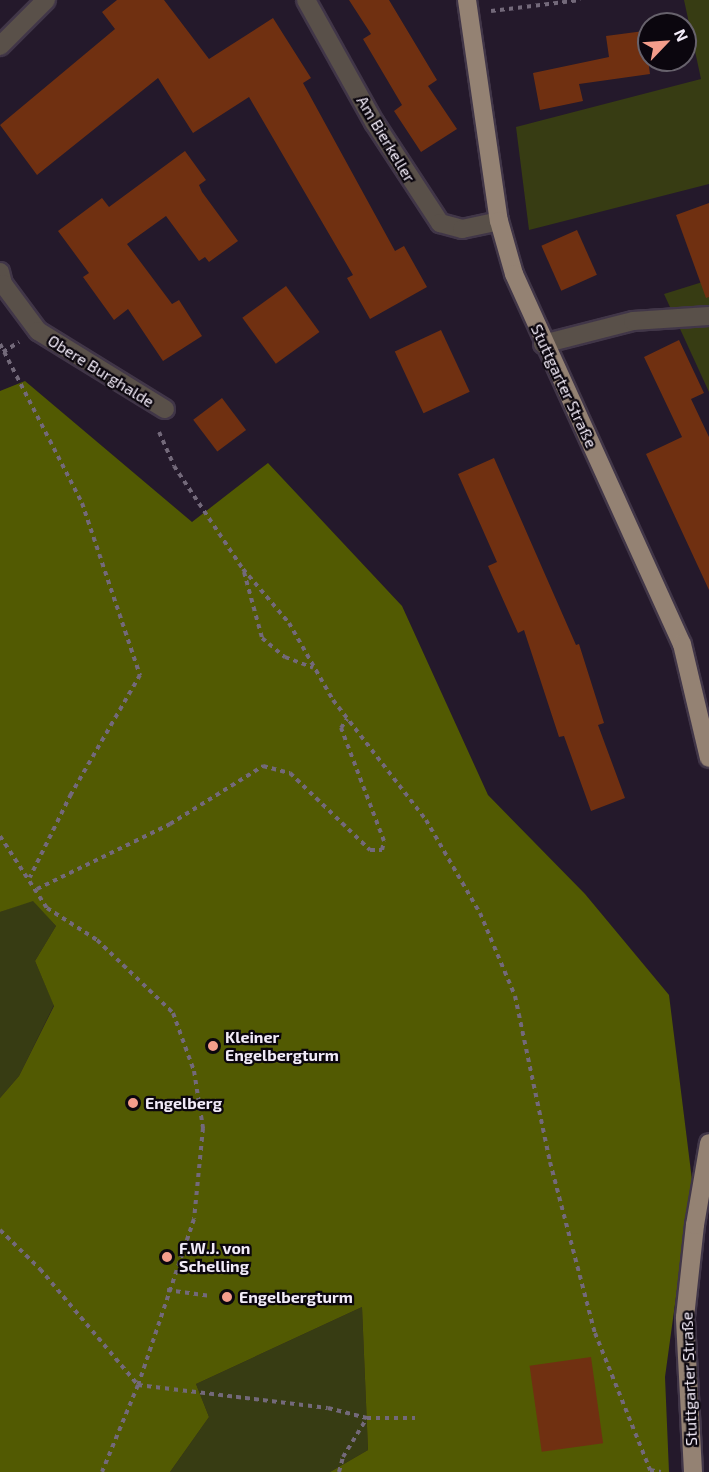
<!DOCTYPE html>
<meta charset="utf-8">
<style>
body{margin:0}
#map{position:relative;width:709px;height:1472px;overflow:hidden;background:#24192b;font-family:"Exo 2",sans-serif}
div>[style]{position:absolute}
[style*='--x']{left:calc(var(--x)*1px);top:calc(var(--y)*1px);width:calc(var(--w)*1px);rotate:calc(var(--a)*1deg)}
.green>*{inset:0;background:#373c13}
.forest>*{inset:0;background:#525a02}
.building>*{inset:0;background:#703011;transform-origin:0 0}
.path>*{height:4px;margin-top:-2px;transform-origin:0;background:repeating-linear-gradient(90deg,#73697a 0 4.5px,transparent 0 9px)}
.roads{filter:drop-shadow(2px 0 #413648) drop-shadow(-2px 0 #413648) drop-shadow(0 2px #413648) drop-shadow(0 -2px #413648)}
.minor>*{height:18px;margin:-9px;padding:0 9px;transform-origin:9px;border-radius:9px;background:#595049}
.major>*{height:18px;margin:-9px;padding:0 9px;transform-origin:9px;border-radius:9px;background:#948273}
.dots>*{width:16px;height:16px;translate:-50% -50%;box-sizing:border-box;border:3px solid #0b060e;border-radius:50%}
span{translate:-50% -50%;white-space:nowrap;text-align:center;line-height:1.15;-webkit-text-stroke:4.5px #0b060e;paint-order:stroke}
.street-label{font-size:16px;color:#f2ebf8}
.poi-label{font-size:16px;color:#f2ebf8;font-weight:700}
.left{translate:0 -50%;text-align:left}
.north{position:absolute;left:637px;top:12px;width:60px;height:60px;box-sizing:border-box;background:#0b060e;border:2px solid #67626c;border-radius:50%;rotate:65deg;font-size:16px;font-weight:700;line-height:24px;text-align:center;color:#f2ebf8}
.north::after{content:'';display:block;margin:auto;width:21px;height:27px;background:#f49d8b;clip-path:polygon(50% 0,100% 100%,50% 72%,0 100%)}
</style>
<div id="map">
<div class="green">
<i style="clip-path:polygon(684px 0,709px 0,709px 184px,529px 230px,516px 127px,701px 79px)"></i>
<i style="clip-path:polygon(709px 280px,709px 392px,664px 294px)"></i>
<i style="clip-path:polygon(33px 900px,56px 926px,35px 961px,54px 1005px,19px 1076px,0 1098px,0 912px)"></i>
<i style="clip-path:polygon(362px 1307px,368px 1450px,330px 1472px,170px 1472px,209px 1417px,196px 1384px)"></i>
</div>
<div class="forest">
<i style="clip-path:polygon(25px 381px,192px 522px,268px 463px,402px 606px,488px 795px,585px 894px,669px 995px,692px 1180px,665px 1377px,669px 1472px,330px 1472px,368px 1450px,362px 1307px,196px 1384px,209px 1417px,170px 1472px,0 1472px,0 1098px,19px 1076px,54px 1006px,35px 961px,56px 926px,33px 901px,0 912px,0 391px)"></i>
</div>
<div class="building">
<i style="clip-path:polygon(117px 0,164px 0,209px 59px,273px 18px,311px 78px,303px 83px,395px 251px,404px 246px,427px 287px,370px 319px,347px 278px,353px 275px,249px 97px,193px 133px,158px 78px,37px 175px,0 125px,115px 29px,102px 12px)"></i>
<i style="clip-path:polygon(349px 0,389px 0,437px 80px,428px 86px,457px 129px,421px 152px,394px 111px,402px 105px,363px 39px,371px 34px)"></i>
<i style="clip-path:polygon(644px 31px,650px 74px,579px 84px,583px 101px,540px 110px,533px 73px,609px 57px,606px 36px)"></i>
<i style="clip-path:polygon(185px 151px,206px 180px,199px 185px,202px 192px,238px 241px,209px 262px,205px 257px,199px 261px,166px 216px,127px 244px,172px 304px,179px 300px,202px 336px,163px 361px,128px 309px,114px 320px,83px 277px,89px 273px,58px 231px,102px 198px,109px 207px)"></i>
<i style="clip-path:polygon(709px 203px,709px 297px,706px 298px,676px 215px)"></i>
<i style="left:577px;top:230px;width:49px;height:39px;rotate:66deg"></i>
<i style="left:286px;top:286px;width:57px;height:54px;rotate:54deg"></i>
<i style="left:441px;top:330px;width:68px;height:51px;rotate:65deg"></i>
<i style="clip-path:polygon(679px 340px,704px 393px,691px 399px,709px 437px,709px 590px,646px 454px,682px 437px,644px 357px)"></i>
<i style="left:222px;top:398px;width:40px;height:36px;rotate:53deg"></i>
<i style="clip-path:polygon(494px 458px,576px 645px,579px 644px,604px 723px,598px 725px,625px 798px,591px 811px,564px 736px,559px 737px,524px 630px,518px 633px,488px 566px,497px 562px,458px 474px)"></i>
<i style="left:591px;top:1357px;width:87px;height:62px;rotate:82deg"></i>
</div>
<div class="path">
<i style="--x:491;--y:11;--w:90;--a:-7"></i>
<i style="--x:0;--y:344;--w:179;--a:62.7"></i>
<i style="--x:82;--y:503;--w:182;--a:71.4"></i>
<i style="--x:140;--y:675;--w:138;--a:120.1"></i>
<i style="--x:71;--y:794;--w:93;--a:116.3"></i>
<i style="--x:3;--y:352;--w:19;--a:-32"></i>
<i style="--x:159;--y:432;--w:37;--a:66"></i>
<i style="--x:174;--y:466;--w:124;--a:56.2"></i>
<i style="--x:243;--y:569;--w:71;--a:49.6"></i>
<i style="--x:289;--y:623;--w:89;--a:60.3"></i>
<i style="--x:333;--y:700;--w:152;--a:52.2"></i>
<i style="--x:426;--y:820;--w:108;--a:59.9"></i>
<i style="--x:480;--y:913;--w:90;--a:67.1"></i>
<i style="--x:515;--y:996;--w:170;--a:78.1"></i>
<i style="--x:550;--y:1162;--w:177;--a:75.3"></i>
<i style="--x:595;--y:1333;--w:148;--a:68.1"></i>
<i style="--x:650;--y:1470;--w:11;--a:10"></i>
<i style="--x:244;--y:572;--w:68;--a:74.7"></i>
<i style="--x:262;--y:638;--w:30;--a:40"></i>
<i style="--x:285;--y:657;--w:30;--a:21"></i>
<i style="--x:0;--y:836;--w:86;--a:56.9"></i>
<i style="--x:47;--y:908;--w:59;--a:32.6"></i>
<i style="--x:97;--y:940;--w:105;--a:43.8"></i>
<i style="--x:173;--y:1013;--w:62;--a:70.1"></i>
<i style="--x:194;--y:1071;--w:58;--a:81"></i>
<i style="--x:203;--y:1128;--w:91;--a:95.6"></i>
<i style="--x:194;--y:1219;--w:175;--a:108.6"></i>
<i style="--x:138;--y:1385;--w:94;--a:112.5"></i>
<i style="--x:37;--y:889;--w:148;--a:-26"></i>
<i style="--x:170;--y:824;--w:110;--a:-31.9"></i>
<i style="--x:263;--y:766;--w:28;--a:15"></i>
<i style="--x:290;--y:773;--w:111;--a:43.9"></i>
<i style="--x:370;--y:850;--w:12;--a:0"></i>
<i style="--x:382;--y:850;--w:9;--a:-77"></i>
<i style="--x:384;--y:841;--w:121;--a:-110.8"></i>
<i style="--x:341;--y:728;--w:11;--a:-56"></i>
<i style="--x:0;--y:1230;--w:56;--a:44.3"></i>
<i style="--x:40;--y:1269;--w:152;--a:49.8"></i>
<i style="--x:138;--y:1385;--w:191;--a:6.9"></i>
<i style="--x:328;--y:1408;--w:40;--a:14.4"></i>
<i style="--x:367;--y:1418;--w:48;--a:0"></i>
<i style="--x:167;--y:1290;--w:44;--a:7.8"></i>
<i style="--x:339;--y:1472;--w:16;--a:-75"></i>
<i style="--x:343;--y:1457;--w:46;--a:-58.4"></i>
</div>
<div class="roads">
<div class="minor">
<i style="--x:306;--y:0;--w:140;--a:60.9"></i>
<i style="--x:374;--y:122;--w:121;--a:56.8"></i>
<i style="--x:440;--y:223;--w:23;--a:15"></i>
<i style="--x:462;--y:229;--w:38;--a:-12"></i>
<i style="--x:0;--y:46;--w:65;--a:-45"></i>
<i style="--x:0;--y:272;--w:12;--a:76"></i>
<i style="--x:3;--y:284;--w:59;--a:53.3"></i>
<i style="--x:38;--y:331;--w:149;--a:31.6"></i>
<i style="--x:543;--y:344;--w:93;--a:-14.3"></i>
<i style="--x:633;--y:321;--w:76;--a:-3.8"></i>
</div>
<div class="major">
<i style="--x:467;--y:0;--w:223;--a:81.8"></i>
<i style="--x:499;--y:221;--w:55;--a:74.2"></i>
<i style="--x:514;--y:274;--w:406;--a:65.6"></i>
<i style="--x:682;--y:644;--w:117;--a:76.7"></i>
<i style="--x:693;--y:1472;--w:155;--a:-93"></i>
<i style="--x:685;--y:1317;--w:93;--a:-83.8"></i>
<i style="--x:695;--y:1225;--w:83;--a:-80.3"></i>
</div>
</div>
<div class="dots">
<i style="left:213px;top:1046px;background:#f49d8b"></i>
<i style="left:133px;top:1103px;background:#f49d8b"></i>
<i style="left:167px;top:1257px;background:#f49d8b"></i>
<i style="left:227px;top:1297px;background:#f49d8b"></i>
</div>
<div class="street-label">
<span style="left:386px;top:139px;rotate:59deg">Am Bierkeller</span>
<span style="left:101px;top:371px;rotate:32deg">Obere Burghalde</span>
<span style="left:564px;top:386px;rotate:65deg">Stuttgarter Straße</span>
<span style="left:689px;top:1379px;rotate:-92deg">Stuttgarter Straße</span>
</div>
<div class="poi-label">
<span class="left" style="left:225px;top:1046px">Kleiner<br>Engelbergturm</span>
<span class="left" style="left:145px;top:1103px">Engelberg</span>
<span class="left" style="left:179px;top:1257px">F.W.J. von<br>Schelling</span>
<span class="left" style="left:239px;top:1297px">Engelbergturm</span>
</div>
<div class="north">N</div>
</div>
